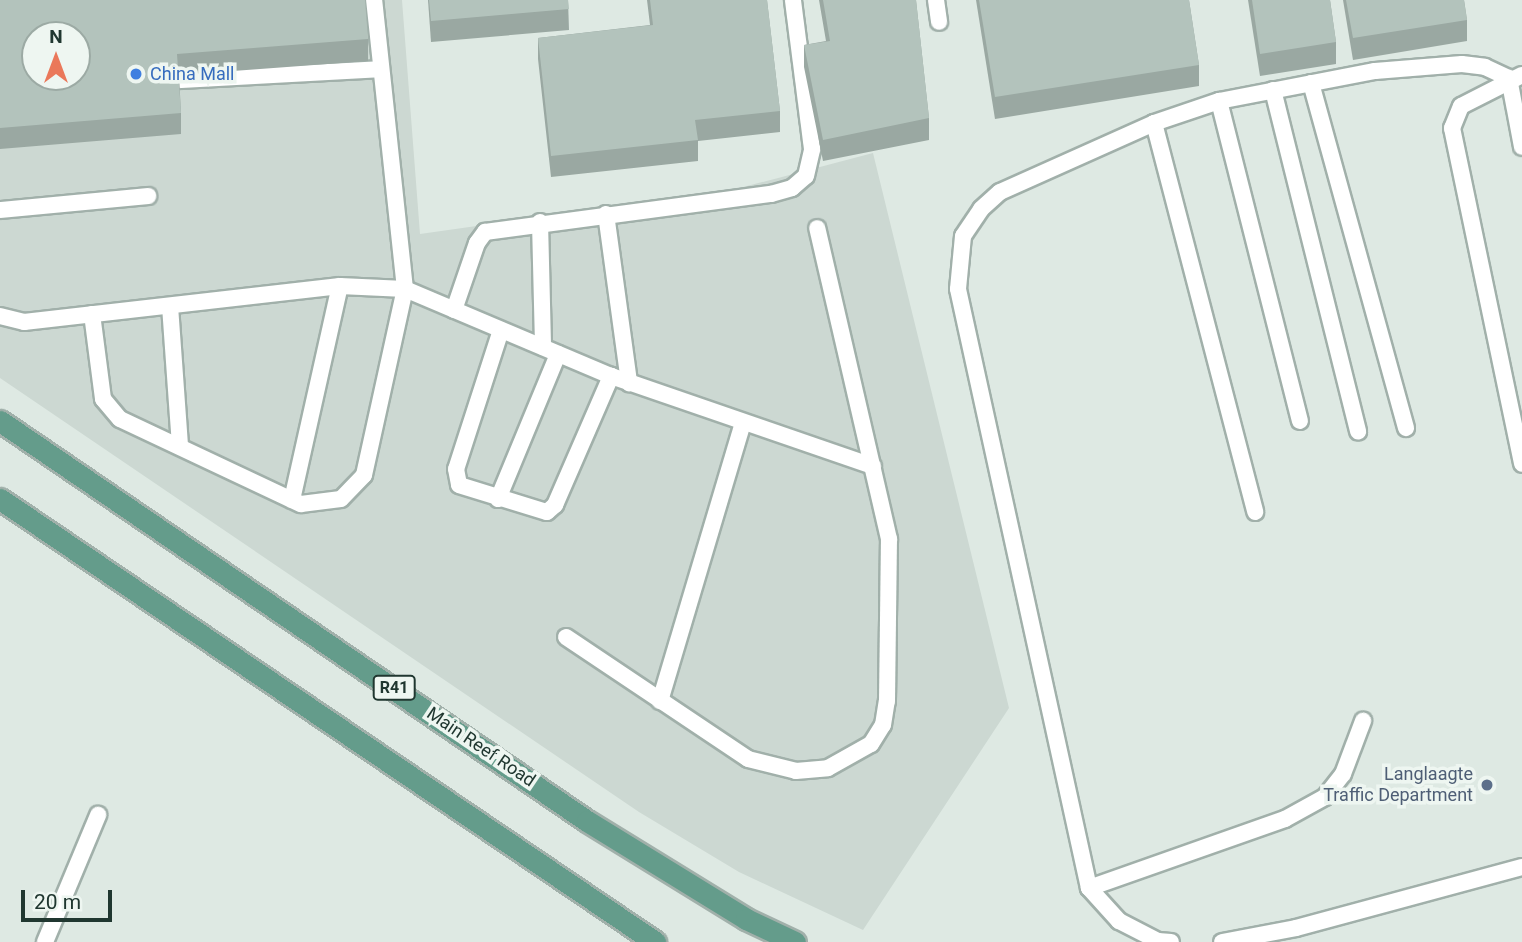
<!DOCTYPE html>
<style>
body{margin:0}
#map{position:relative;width:1522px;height:942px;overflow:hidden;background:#dee9e3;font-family:Roboto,sans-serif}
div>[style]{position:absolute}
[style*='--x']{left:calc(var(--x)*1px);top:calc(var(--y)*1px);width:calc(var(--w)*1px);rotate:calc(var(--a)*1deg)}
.built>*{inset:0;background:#ccd8d2}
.roads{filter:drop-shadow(2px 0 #a1b0aa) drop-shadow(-2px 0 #a1b0aa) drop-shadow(0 2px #a1b0aa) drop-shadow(0 -2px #a1b0aa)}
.service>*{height:16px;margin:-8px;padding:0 8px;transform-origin:8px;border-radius:8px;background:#fff}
.primary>*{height:21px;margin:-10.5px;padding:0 10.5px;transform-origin:10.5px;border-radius:10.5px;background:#649c8b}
.wall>*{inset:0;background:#9aa8a2}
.building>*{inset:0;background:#b3c3bc}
.dots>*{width:19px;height:19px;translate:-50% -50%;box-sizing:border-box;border:4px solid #eef6f1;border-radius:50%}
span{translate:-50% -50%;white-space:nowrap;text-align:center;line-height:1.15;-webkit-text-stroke:7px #eef6f1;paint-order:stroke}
.shield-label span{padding:2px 5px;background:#eef6f1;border:2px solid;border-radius:5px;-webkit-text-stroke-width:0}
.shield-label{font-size:16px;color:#203730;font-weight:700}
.shop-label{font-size:18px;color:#366cbe}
.left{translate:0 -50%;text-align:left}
.street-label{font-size:18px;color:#203730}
.service-label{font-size:18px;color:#4e5e75}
.right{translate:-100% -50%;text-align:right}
.north{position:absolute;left:21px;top:21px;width:70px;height:70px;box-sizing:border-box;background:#eef6f1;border:2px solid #9caaa4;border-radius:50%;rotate:0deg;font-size:19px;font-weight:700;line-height:28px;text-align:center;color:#203730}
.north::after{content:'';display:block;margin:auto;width:24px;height:32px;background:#ea785a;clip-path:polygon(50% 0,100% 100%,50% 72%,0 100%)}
.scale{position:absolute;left:21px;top:890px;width:91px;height:32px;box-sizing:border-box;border:4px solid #203730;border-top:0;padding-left:9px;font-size:21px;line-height:24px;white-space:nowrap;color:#203730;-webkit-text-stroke:5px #eef6f1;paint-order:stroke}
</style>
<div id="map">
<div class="built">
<i style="clip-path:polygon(evenodd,0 0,402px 0,420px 234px,732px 190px,873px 153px,1009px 708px,863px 930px,739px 872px,639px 812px,0 378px,0 0,35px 35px,77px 35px,77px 77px,35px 77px,35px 35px)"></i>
</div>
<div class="roads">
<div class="service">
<i style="--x:936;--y:0;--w:22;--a:82"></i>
<i style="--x:1522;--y:75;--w:68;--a:153.1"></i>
<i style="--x:1461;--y:106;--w:24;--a:112"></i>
<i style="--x:1452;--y:128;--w:343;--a:78.2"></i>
<i style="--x:180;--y:80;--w:200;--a:-3.1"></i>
<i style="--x:1311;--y:83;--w:358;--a:74.6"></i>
<i style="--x:1273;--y:90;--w:352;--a:76"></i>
<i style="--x:1219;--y:101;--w:330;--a:75.8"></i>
<i style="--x:1154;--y:123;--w:402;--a:75.4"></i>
<i style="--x:0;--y:210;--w:149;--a:-5.4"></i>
<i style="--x:606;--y:214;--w:171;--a:82.2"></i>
<i style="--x:540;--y:222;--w:125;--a:88.6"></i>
<i style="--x:170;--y:306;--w:141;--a:85.9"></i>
<i style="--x:454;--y:310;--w:71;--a:-71.1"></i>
<i style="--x:477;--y:243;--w:14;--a:-54"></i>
<i style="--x:485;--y:232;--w:289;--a:-7.6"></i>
<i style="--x:771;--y:194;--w:22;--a:-16"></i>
<i style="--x:792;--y:188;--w:18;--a:-41"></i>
<i style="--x:806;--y:176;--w:28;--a:-77"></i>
<i style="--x:812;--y:149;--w:150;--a:-97.3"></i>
<i style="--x:92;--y:314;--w:86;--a:82.6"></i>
<i style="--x:103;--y:399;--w:26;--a:50"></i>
<i style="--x:120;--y:419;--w:200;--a:25.2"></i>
<i style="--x:301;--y:504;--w:40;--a:-7.1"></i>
<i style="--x:341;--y:499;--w:33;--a:-46"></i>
<i style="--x:364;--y:475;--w:190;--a:-77.6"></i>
<i style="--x:405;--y:289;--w:291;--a:-96.1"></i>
<i style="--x:0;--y:316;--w:25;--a:14"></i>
<i style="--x:24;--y:322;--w:318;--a:-6.5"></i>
<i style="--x:340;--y:286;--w:65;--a:2.6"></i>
<i style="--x:405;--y:289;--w:224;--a:22.9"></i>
<i style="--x:611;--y:376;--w:277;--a:19"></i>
<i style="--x:501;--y:330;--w:146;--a:107.9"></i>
<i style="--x:456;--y:469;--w:16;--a:79"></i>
<i style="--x:459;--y:485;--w:92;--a:17.1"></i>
<i style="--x:547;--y:512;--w:11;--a:-41"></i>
<i style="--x:555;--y:505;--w:141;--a:-66.5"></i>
<i style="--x:498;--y:499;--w:157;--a:-67.5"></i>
<i style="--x:292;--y:500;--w:219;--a:-77.4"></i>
<i style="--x:566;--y:637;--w:219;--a:33.8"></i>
<i style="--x:748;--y:759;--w:49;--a:14"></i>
<i style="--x:796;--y:771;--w:32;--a:-5"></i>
<i style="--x:828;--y:768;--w:49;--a:-29.2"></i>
<i style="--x:871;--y:744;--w:22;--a:-58"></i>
<i style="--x:883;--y:725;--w:24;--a:-81"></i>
<i style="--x:887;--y:701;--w:162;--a:-89.3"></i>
<i style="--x:889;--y:539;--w:319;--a:-103"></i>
<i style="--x:660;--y:701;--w:290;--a:-73.4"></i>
<i style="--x:1089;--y:888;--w:208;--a:-19.4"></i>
<i style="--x:1285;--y:819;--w:46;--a:-28.8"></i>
<i style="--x:1325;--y:797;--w:29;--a:-52"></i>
<i style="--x:1343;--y:774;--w:57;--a:-69.3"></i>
<i style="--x:45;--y:942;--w:138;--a:-67.3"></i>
<i style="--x:1171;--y:942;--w:13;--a:-176"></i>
<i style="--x:1158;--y:941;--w:44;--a:-152.9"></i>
<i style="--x:1119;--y:921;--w:45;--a:-132.3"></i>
<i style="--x:1089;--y:888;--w:613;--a:-102.34"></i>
<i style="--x:958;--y:289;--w:53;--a:-84.6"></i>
<i style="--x:963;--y:236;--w:32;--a:-56"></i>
<i style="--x:981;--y:209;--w:25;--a:-42"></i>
<i style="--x:1000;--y:192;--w:169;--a:-24.1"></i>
<i style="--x:1154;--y:123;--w:69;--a:-18.7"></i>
<i style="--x:1219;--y:101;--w:159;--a:-10.9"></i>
<i style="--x:1375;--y:71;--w:87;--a:-4.6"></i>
<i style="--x:1462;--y:64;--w:23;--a:7"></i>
<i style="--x:1485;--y:67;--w:26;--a:25"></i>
<i style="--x:1509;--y:78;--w:70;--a:79.3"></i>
<i style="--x:1222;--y:942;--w:75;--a:-10.7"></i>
<i style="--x:1296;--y:928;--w:234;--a:-15.1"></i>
</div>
<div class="primary">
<i style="--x:0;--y:421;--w:710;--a:34.27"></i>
<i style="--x:587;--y:821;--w:187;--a:31.6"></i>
<i style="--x:746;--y:919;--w:54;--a:25.1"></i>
<i style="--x:0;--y:499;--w:791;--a:34.07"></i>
</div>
</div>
<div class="wall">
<i style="clip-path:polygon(0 0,368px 39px,368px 61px,179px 75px,181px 113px,181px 134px,0 149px)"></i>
<i style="clip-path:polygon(428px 0,568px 0,569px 30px,431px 42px)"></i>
<i style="clip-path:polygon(647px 0,767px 0,780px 111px,780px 132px,698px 141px,698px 161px,551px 177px,538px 59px,538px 38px,650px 25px)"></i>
<i style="clip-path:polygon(819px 0,916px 0,929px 118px,929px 140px,823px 161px,804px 67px,804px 45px,826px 41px)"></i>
<i style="clip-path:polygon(976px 0,1189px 0,1199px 65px,1199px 86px,995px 119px)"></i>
<i style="clip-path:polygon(1248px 0,1330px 0,1336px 42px,1336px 64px,1260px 76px)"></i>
<i style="clip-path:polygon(1343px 0,1464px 0,1467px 20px,1467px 41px,1353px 60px)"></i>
</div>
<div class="building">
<i style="clip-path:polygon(evenodd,0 0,365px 0,368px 39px,177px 54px,181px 113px,0 128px,0 0,35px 35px,77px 35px,77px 77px,35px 77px,35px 35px)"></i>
<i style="clip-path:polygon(429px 0,568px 0,569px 9px,431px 21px)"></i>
<i style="clip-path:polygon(650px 0,767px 0,780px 111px,695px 120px,698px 140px,551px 156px,538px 38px,653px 25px)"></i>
<i style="clip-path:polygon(823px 0,916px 0,929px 118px,823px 140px,804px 45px,830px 41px)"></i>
<i style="clip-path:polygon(979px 0,1189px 0,1199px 65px,995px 97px)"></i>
<i style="clip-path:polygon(1252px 0,1330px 0,1336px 42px,1260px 54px)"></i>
<i style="clip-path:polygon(1346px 0,1464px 0,1467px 20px,1353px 38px)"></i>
</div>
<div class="dots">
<i style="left:136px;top:74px;background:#3f7fe0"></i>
<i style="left:1487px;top:785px;background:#5c6f8a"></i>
</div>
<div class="shield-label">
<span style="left:394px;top:688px">R41</span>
</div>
<div class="shop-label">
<span class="left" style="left:150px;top:74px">China Mall</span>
</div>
<div class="street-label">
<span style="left:481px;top:747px;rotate:34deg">Main Reef Road</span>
</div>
<div class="service-label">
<span class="right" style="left:1473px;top:785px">Langlaagte<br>Traffic Department</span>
</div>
<div class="north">N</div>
<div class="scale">20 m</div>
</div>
